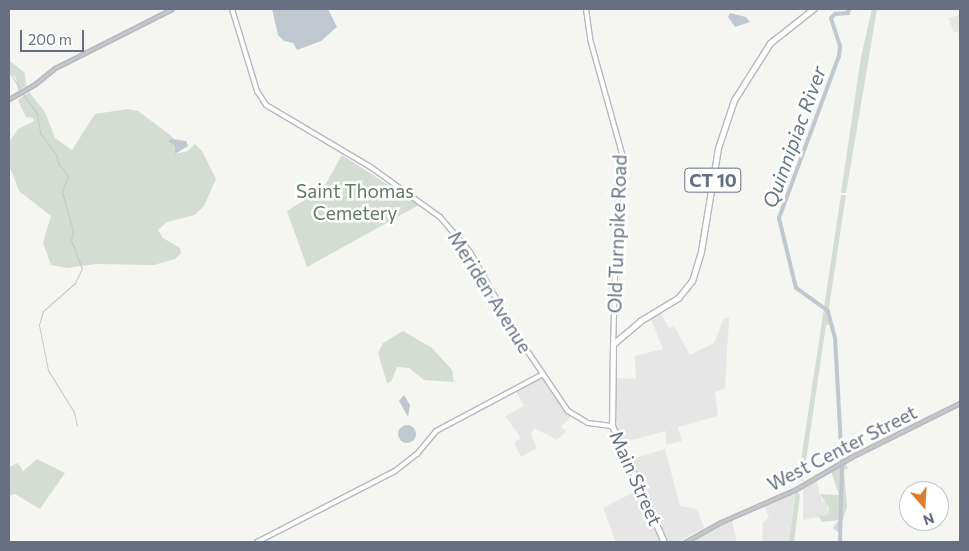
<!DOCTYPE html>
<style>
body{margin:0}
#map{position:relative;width:969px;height:551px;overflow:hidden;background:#f5f6f2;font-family:Commissioner,sans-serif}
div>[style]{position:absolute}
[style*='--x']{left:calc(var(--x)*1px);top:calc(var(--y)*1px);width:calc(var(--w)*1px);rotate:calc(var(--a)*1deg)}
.built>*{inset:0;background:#e6e6e6}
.green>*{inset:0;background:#d5dcd3}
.water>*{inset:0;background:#c1c7ce}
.round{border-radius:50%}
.stream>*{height:1px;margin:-0.5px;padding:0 0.5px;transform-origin:0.5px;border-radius:0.5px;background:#c1c7ce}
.river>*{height:4px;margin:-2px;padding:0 2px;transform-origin:2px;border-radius:2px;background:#c1c7ce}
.roads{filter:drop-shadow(1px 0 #b6b8be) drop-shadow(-1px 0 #b6b8be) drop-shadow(0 1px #b6b8be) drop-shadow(0 -1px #b6b8be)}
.tertiary>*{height:3px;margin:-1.5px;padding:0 1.5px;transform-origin:1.5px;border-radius:1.5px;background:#c4c6ca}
.secondary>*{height:4px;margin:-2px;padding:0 2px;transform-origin:2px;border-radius:2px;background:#fff}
.trunk>*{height:5px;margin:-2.5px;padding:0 2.5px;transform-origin:2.5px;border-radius:2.5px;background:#fff}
span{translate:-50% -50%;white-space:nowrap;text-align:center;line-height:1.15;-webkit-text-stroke:5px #fff;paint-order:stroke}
.shield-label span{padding:1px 4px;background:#fff;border:1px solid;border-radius:4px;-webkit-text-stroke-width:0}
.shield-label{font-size:18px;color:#666f82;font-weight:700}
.park-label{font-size:19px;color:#647965}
.street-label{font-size:19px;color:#666f82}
.water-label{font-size:20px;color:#667685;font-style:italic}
.frame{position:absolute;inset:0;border:10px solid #666f82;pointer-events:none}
.north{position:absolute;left:899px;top:481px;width:50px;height:50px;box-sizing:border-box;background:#fff;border:1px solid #c2c5cd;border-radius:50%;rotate:161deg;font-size:14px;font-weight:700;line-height:20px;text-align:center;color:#666f82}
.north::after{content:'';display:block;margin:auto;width:18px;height:22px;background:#dc7c2c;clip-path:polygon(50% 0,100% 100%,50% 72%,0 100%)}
.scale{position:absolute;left:20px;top:30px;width:64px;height:22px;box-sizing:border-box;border:2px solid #666f82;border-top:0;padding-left:6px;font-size:15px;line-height:18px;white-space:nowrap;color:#666f82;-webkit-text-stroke:4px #fff;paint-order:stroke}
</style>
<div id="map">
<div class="built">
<i style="clip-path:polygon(960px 15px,960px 31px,954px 33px,948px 18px)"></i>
<i style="clip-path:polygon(660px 311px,669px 328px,674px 326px,690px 355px,714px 343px,724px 318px,729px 318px,725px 389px,715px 392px,718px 416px,678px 427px,682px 441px,666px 445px,666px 431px,621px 443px,614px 420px,615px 378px,636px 379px,635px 356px,663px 349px,650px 317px)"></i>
<i style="clip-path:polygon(542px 377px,572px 417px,561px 426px,566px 431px,557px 440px,534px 428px,531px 434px,537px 448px,521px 457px,514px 443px,521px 438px,505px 416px,524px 406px,516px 391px)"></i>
<i style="clip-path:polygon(665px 449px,680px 506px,697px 509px,704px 528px,678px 542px,668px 542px,628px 460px)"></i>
<i style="clip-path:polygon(816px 479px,822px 501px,827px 503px,829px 515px,803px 520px,803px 488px)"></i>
<i style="clip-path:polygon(636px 491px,640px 496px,662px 542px,616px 542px,603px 508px)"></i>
<i style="clip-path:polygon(796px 491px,789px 542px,762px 542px,763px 522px,769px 518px,764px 505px)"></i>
<i style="clip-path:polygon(732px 520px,737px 542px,687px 542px,721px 524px)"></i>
</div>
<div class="green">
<i style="clip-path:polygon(872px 9px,877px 9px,846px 193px,841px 193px,861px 57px)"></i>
<i style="clip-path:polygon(9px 60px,25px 73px,26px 86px,18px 91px,16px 78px,9px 72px)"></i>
<i style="clip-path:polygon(29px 92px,45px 112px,55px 138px,72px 150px,95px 114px,128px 109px,138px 111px,169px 134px,174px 139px,170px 141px,175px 146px,175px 154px,188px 151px,195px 144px,202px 151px,216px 179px,204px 206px,195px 215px,167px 222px,158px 230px,163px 238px,180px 248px,181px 253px,175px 259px,154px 265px,96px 264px,67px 268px,51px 265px,43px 243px,51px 216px,19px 191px,9px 165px,9px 142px,18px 129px,34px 121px,33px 118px,26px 117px,18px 100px)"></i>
<i style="clip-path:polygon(342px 155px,419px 205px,307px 267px,287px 211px,323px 189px)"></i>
<i style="clip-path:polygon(841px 195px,846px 195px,828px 314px,831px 324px,826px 325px,803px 481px,798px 480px)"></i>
<i style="clip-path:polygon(403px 331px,432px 348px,452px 370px,454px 382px,424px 380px,409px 368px,397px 367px,391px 382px,387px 383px,378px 353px,383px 343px)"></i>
<i style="clip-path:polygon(37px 459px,65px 473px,40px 509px,15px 494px,9px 496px,9px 467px,18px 463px,23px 471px)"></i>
<i style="clip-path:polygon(845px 463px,848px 468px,844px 470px,847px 507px,842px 522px,842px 542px,839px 542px,839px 533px,833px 528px,839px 520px,822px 522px,819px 516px,828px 515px,829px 508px,820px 494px,839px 495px,831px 471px)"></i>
<i style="clip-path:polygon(796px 491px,800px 495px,794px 542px,789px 542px)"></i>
</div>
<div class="water">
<i style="clip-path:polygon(272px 9px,328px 9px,337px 27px,321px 41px,297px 50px,293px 43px,284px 41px,278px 35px)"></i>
<i style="clip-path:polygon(730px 13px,746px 17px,750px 22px,735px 27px,728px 17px)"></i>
<i style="clip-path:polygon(172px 139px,186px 141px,188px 146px,175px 154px,175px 146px,168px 141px)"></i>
<i style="clip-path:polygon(404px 395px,410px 405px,408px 417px,399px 401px)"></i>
<i class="round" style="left:398px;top:425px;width:18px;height:18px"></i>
</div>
<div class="stream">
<i style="--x:9;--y:72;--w:22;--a:56"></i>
<i style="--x:23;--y:94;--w:24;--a:54"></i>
<i style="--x:37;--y:113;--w:20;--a:81"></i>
<i style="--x:40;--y:133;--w:26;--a:53"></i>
<i style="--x:56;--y:154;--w:9;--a:77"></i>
<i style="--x:58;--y:163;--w:16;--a:52"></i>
<i style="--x:68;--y:176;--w:17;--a:111"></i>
<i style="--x:62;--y:192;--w:41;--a:74.2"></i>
<i style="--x:73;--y:231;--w:9;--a:103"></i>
<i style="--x:71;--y:240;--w:30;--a:69"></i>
<i style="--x:82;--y:268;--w:17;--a:115"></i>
<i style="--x:75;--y:283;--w:43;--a:138.8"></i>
<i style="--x:43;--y:311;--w:15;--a:106"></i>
<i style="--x:39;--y:325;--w:46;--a:78.7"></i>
<i style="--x:48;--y:370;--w:49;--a:58.2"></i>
<i style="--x:74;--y:412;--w:14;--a:78"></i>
</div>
<div class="river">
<i style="--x:840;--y:542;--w:76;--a:-88.5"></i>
<i style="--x:842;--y:466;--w:128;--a:-93.1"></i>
<i style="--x:835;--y:338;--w:28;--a:-105"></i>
<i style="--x:828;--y:311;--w:39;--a:-144"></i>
<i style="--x:796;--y:288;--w:72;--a:-103.7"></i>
<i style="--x:779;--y:218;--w:173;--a:-69.7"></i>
<i style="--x:839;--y:56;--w:10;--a:-84"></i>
<i style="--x:840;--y:46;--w:29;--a:-108"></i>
<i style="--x:831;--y:18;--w:6;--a:-45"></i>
<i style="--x:835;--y:14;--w:13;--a:-4"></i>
<i style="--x:848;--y:13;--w:4;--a:-76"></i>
</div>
<div class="roads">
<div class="tertiary">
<i style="--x:9;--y:99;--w:30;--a:-30"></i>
<i style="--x:35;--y:84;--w:26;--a:-39"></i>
<i style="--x:55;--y:68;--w:131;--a:-26.8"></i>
<i style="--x:685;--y:542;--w:41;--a:-29.1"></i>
<i style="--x:721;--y:522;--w:82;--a:-23.7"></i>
<i style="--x:796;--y:489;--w:66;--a:-30.1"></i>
<i style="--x:853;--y:456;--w:119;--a:-26.4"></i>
</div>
<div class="secondary">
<i style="--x:232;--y:9;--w:86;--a:73"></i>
<i style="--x:257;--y:91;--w:17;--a:57"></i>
<i style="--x:266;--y:105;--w:123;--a:30.7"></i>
<i style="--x:372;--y:168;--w:84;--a:35.8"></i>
<i style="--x:440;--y:217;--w:46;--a:49.4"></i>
<i style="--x:470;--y:252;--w:94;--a:60.7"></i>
<i style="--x:516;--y:334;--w:93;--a:56"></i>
<i style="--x:568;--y:411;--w:23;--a:31"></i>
<i style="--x:588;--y:423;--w:24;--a:7"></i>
<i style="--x:586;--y:9;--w:30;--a:82"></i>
<i style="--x:590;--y:39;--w:123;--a:74.4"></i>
<i style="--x:623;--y:157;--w:48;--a:97.1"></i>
<i style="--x:617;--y:205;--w:139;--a:91.6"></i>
<i style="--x:257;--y:542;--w:155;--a:-27.2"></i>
<i style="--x:395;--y:471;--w:28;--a:-38"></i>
<i style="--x:417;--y:454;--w:30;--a:-50"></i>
<i style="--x:436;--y:431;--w:121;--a:-28"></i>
</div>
<div class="trunk">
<i style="--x:664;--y:542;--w:127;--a:-114.1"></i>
<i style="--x:612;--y:426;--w:82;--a:-89.3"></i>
<i style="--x:613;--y:344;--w:35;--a:-40"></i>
<i style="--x:640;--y:321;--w:44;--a:-31.2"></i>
<i style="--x:678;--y:298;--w:22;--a:-51"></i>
<i style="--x:692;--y:281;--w:31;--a:-73"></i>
<i style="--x:701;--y:251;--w:104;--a:-80.6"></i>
<i style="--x:718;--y:148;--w:51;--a:-71.6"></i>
<i style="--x:734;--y:100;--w:67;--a:-57.7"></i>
<i style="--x:770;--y:43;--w:55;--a:-38.3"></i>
</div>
</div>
<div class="shield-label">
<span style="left:713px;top:180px">CT 10</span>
</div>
<div class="park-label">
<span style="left:355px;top:202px">Saint Thomas<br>Cemetery</span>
</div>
<div class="street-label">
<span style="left:617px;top:234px;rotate:-88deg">Old Turnpike Road</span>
<span style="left:490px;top:292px;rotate:58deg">Meriden Avenue</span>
<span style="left:842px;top:448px;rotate:-27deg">West Center Street</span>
<span style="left:636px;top:478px;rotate:66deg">Main Street</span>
</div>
<div class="water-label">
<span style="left:794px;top:137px;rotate:-70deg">Quinnipiac River</span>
</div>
<div class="frame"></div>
<div class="north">N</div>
<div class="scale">200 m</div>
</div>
